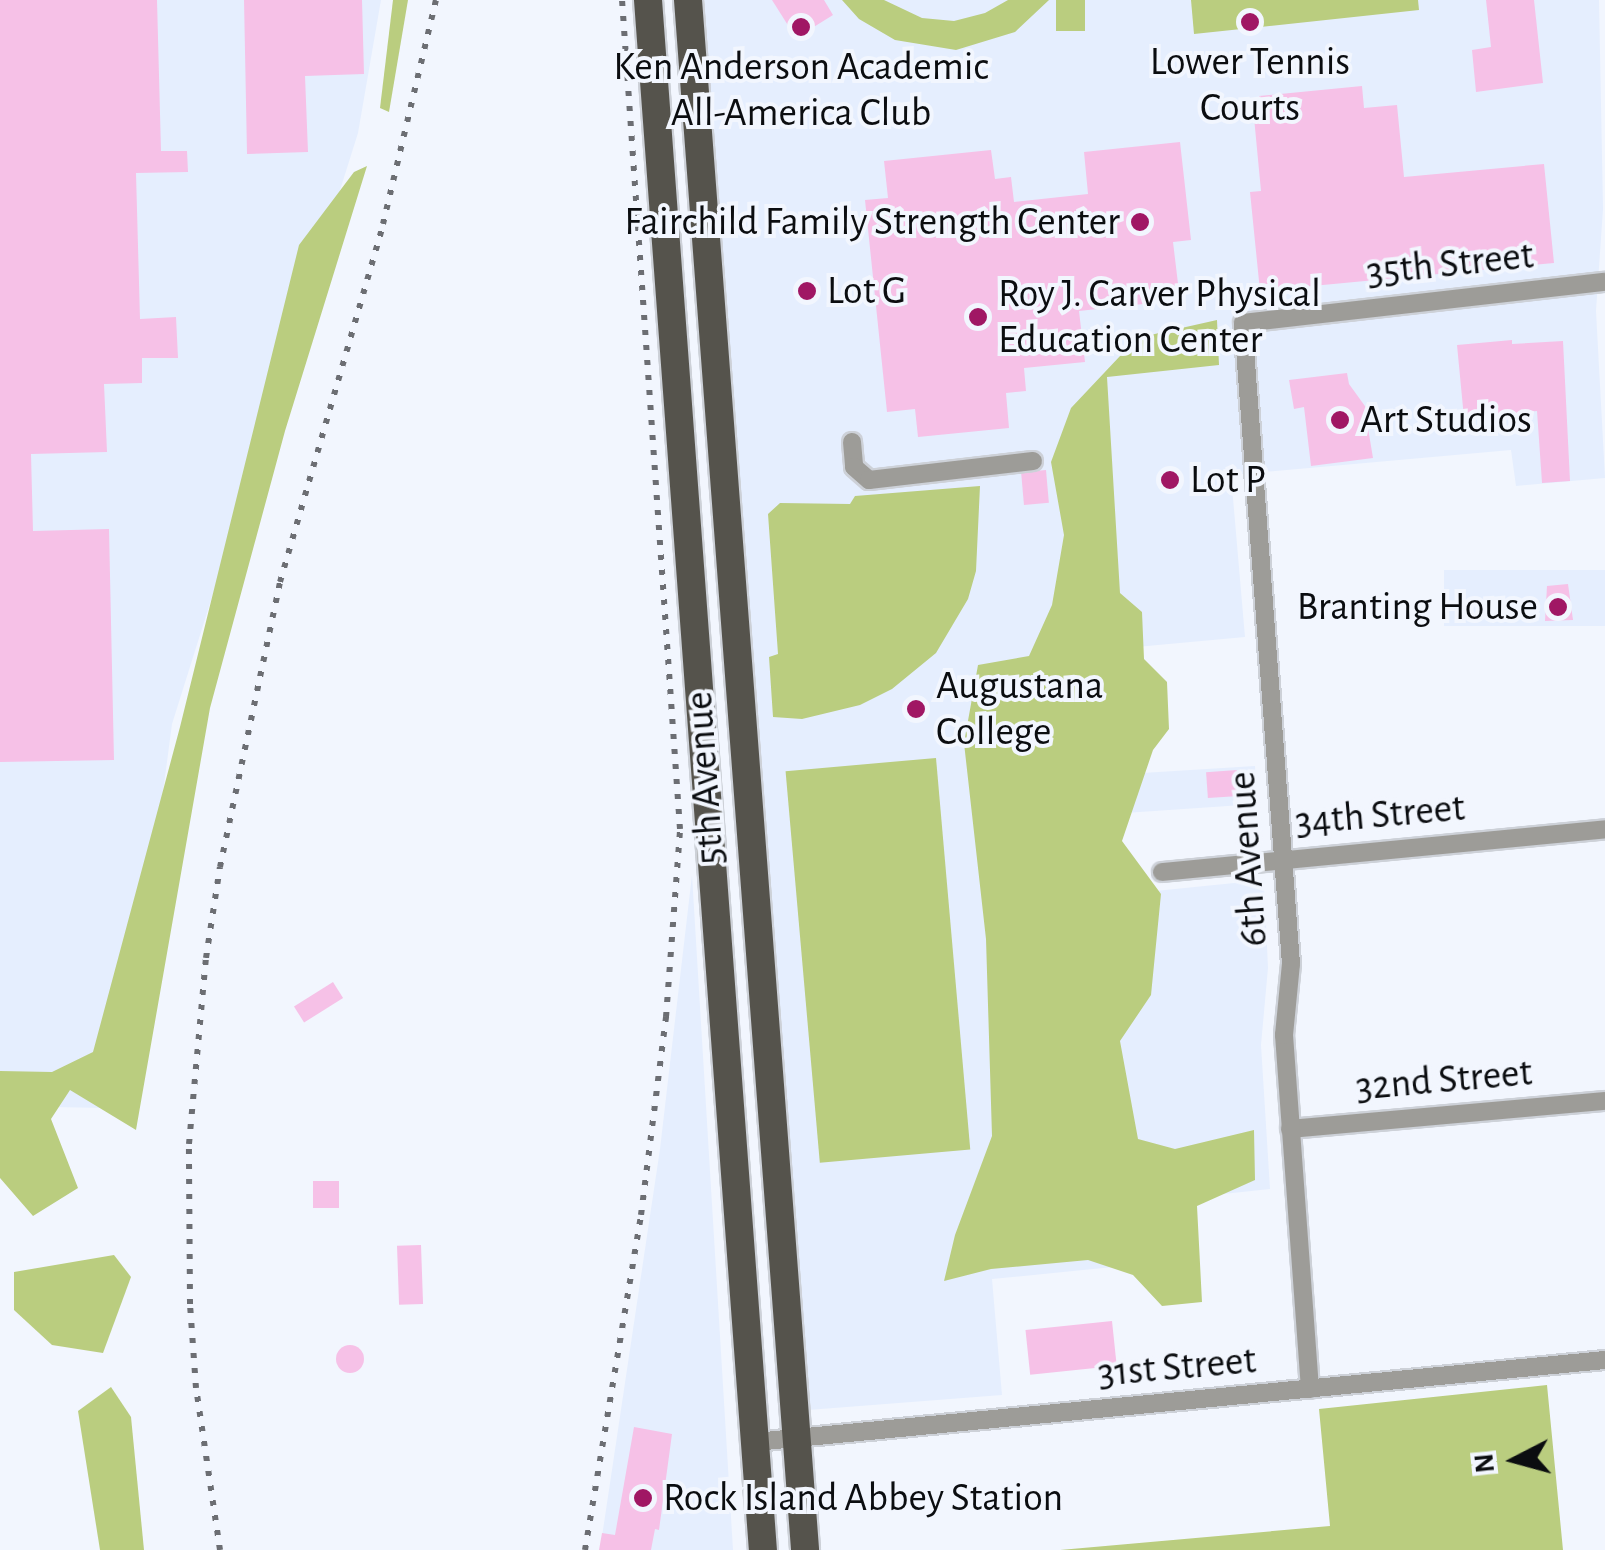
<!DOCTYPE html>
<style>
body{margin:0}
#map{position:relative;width:1605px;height:1550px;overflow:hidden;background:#f2f6fe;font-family:"Alegreya Sans",sans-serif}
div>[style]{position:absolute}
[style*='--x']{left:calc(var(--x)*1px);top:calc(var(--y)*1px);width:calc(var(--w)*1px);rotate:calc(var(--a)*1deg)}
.built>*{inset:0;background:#e5eefe;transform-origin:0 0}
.green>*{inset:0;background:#bacd7f;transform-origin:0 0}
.building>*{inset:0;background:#f6c1e7;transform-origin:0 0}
.round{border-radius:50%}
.roads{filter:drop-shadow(2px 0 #cdd1d8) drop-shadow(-2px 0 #cdd1d8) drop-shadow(0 2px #cdd1d8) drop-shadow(0 -2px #cdd1d8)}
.street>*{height:18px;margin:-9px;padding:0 9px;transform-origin:9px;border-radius:9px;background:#9d9c98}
.primary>*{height:28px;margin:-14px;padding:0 14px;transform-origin:14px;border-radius:14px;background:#55534c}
.rail>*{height:6px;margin-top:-3px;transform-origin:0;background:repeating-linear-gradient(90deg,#6c6e73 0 5px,transparent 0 15px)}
.dots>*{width:28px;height:28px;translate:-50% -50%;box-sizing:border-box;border:5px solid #f2f6fe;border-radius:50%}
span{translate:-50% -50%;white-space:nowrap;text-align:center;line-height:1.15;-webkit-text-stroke:8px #f2f6fe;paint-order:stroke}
.poi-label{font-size:40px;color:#0b0d10}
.right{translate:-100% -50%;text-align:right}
.left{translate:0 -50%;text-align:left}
.street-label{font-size:40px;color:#0b0d10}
.north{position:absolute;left:1465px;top:1410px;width:100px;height:100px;-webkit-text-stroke:8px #f2f6fe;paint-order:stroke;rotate:264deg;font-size:28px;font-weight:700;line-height:40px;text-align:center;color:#0b0d10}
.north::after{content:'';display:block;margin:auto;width:35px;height:45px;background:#0b0d10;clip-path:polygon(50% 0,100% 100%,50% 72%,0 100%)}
</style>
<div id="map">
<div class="built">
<i style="clip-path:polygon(0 0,381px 0,358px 133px,172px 724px,143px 943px,106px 1108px,0 1106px)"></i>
<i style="clip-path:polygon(704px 0,1599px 0,1603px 209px,1596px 311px,1605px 478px,1516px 486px,1511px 450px,1231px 475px,1245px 637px,1071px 653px,1078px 777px,1255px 766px,1257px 804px,1081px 816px,1086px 898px,1264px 880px,1268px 968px,1261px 1045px,1270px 1189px,1158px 1201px,1164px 1262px,992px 1279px,1002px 1395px,808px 1410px)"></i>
<i style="left:1605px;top:570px;width:56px;height:161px;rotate:90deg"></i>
<i style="clip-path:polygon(692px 875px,733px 1550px,600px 1550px,660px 1149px)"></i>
</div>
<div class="green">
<i style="clip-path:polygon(393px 0,408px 0,389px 112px,380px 108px)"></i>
<i style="clip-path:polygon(842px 0,884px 0,922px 18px,954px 21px,985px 13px,1008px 0,1049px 0,1015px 32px,956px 50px,895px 40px,859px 19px)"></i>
<i style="left:1056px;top:0;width:29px;height:31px"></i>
<i style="clip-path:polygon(1191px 0,1418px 0,1419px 10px,1194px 34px)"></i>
<i style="clip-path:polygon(367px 166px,285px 431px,210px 708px,136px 1130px,70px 1090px,51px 1119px,78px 1188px,33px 1216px,0 1178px,0 1071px,52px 1072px,93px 1052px,180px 727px,299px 245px,354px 172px)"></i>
<i style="clip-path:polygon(1217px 320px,1219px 365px,1107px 377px,1120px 593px,1142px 612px,1144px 659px,1167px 682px,1169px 729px,1153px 750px,1122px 841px,1161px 894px,1151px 995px,1120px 1041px,1138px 1139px,1175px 1149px,1254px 1130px,1255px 1180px,1197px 1206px,1202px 1302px,1162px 1306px,1133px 1275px,1088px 1260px,991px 1269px,944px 1281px,955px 1235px,992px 1136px,986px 939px,964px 743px,978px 665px,1029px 656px,1052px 605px,1064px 535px,1051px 462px,1071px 408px,1137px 338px)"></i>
<i style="clip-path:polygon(980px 486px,976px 571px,968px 599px,936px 653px,892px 689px,860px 705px,802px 719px,773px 717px,769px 657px,778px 654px,768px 514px,780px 503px,850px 504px,855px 496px)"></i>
<i style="left:936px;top:758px;width:393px;height:151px;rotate:85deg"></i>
<i style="clip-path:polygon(114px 1255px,131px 1277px,103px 1353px,52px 1345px,14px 1310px,14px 1272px)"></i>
<i style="clip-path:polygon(1547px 1385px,1563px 1550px,1060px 1550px,1330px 1526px,1319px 1409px)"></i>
<i style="clip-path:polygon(111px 1387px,131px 1417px,144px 1550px,100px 1550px,78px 1411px)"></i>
</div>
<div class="building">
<i style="clip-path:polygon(0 0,157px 0,161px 151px,187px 151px,188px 172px,136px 173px,140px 319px,176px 317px,178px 358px,142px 358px,142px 383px,104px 384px,107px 452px,31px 454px,33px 531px,109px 529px,114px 760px,0 762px)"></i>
<i style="clip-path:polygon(244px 0,362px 0,364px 74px,305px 76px,308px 152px,247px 154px)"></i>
<i style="clip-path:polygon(772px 0,824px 0,833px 15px,796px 38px)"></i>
<i style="clip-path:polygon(1486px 0,1534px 0,1543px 83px,1476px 92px,1472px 50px,1491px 47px)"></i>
<i style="clip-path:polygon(1362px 86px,1364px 108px,1397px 105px,1404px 177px,1544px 164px,1554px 263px,1260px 291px,1250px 192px,1261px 191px,1253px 107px,1260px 107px,1259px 96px)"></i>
<i style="clip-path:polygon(1180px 142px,1191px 240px,1173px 242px,1180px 300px,1079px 311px,1085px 362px,1024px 368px,1026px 391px,1006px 393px,1009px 428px,918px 437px,915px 409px,887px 412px,865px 200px,888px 198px,884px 161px,991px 150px,995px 179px,1011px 177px,1014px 202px,1088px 194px,1084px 152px)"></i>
<i style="clip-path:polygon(1512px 340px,1512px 344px,1563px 341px,1570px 481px,1542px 483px,1537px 411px,1464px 418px,1457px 345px)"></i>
<i style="clip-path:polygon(1347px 373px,1349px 384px,1370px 413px,1366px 416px,1373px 458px,1311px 466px,1304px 407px,1294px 409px,1289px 380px)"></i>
<i style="left:1046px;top:470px;width:33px;height:25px;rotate:85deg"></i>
<i style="clip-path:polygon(1568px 584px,1573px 620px,1545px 621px,1547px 586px)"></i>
<i style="left:1237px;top:770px;width:26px;height:31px;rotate:86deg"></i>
<i style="left:333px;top:982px;width:19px;height:46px;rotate:58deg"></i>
<i style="left:313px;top:1181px;width:26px;height:27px"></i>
<i style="left:421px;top:1245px;width:59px;height:24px;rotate:88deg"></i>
<i style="left:1112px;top:1321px;width:45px;height:87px;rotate:84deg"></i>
<i class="round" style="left:336px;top:1345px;width:28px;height:28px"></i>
<i style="clip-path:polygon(634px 1427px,672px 1434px,659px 1530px,655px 1529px,651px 1550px,599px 1550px,602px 1533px,615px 1535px)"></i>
</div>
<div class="roads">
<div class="street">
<i style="--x:852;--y:442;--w:25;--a:85"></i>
<i style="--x:854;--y:467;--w:20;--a:41"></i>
<i style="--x:869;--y:480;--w:165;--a:-6.6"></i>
<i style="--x:1162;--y:872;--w:445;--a:-5.5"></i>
<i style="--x:1290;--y:1129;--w:316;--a:-5.1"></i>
<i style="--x:1310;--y:1389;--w:355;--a:-94.2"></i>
<i style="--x:1284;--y:1035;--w:71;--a:-84.4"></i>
<i style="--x:1291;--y:964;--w:643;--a:-94.28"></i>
<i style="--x:1243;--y:323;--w:364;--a:-6.5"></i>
<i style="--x:755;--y:1442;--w:854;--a:-5.51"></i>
</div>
<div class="primary">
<i style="--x:648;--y:0;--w:1554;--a:85.76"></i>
<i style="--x:688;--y:0;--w:1554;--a:85.68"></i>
</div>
</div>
<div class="rail">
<i style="--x:220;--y:1550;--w:164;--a:-98.4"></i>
<i style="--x:196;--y:1388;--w:84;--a:-94.1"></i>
<i style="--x:190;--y:1304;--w:160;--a:-90.4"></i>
<i style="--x:189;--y:1144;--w:187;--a:-84.8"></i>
<i style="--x:206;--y:958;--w:92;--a:-81.3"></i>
<i style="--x:220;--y:867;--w:291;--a:-78.1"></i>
<i style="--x:280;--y:582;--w:373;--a:-73.9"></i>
<i style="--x:383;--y:224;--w:230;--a:-76.7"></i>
<i style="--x:585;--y:1550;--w:340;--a:-80.5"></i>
<i style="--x:641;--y:1215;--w:200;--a:-82.8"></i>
<i style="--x:666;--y:1017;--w:189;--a:-85.7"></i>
<i style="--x:680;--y:829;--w:831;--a:-94"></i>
</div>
<div class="dots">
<i style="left:1250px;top:22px;background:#a01764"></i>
<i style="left:801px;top:27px;background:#a01764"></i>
<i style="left:1140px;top:222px;background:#a01764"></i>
<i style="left:807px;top:291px;background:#a01764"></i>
<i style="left:978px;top:317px;background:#a01764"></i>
<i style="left:1340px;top:420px;background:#a01764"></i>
<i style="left:1170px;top:480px;background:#a01764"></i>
<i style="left:1558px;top:607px;background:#a01764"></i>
<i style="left:916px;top:709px;background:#a01764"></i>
<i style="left:643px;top:1498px;background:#a01764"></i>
</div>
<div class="poi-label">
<span style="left:1250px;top:85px">Lower Tennis<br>Courts</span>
<span style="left:801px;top:90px">Ken Anderson Academic<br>All-America Club</span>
<span class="right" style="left:1120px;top:222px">Fairchild Family Strength Center</span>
<span class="left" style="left:827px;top:291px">Lot G</span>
<span class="left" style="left:998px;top:317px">Roy J. Carver Physical<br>Education Center</span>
<span class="left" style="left:1360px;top:420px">Art Studios</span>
<span class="left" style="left:1190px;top:480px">Lot P</span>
<span class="right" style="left:1538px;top:607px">Branting House</span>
<span class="left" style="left:936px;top:709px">Augustana<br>College</span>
<span class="left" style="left:663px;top:1498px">Rock Island Abbey Station</span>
</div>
<div class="street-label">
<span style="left:1450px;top:264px;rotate:-6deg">35th Street</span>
<span style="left:705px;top:778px;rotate:-94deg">5th Avenue</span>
<span style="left:1380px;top:815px;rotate:-5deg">34th Street</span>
<span style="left:1248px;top:859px;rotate:-94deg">6th Avenue</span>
<span style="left:1444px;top:1080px;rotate:-5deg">32nd Street</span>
<span style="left:1177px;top:1367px;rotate:-5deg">31st Street</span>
</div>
<div class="north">N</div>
</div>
